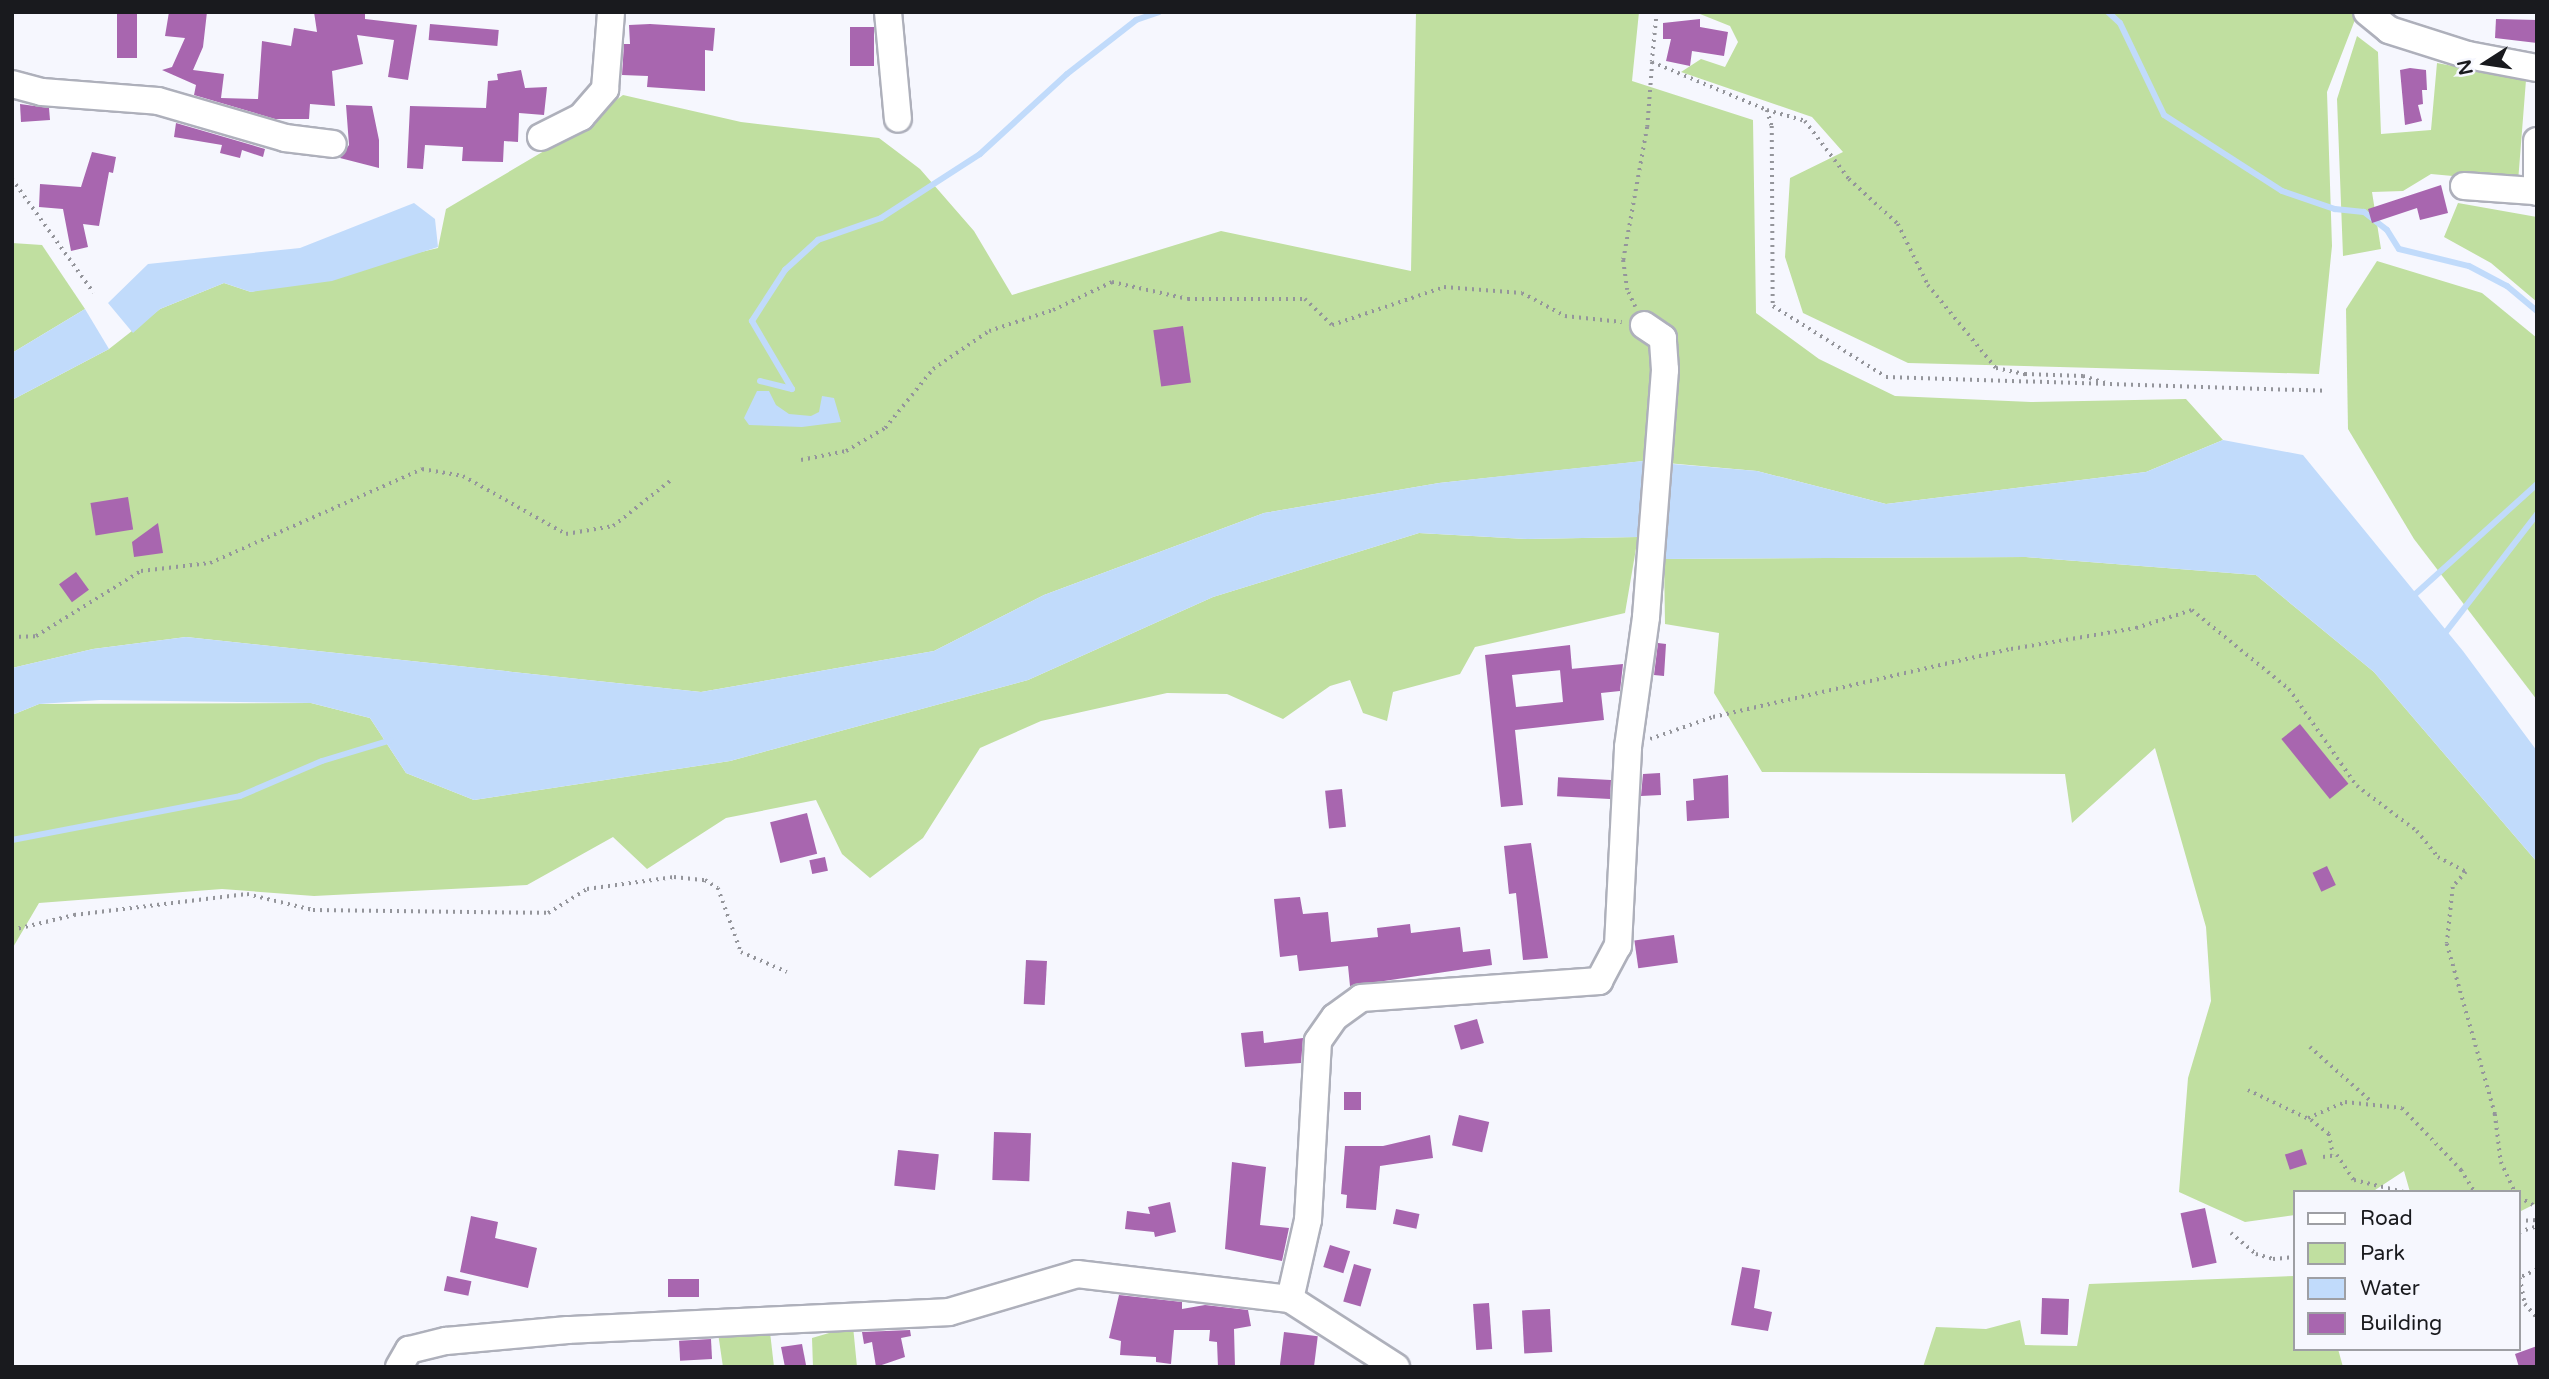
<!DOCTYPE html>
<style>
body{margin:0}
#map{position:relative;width:2549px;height:1379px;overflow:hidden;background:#f6f7fe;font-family:"Varela Round",sans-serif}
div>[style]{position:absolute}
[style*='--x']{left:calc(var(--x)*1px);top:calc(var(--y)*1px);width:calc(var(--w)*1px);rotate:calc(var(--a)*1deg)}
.green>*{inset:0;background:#c0dfa0}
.water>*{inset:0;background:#c1dbfb}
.stream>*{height:6px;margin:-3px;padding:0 3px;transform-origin:3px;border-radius:3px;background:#c1dbfb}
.building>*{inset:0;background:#a866af;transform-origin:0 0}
.path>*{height:3.5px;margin-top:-1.75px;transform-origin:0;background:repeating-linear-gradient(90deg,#94959b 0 2px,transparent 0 7px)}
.roads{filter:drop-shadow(2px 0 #aeb0bb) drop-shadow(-2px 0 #aeb0bb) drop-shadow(0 2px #aeb0bb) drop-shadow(0 -2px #aeb0bb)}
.minor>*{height:26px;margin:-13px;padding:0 13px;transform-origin:13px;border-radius:13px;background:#fff}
span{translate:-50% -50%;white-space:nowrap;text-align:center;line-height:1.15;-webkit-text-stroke:5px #f6f7fe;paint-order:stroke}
.frame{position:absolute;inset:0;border:14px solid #191a1e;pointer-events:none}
.legend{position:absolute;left:2293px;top:1190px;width:228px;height:161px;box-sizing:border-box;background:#f6f7fe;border:2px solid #9e9fa4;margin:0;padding:9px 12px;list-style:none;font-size:21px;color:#191a1e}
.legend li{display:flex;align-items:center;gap:14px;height:35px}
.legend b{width:35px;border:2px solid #9e9fa4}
.north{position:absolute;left:2451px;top:28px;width:70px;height:70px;-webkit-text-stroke:5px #f6f7fe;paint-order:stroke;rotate:258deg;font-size:19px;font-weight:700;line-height:28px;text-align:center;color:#191a1e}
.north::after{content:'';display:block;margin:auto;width:24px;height:32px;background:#191a1e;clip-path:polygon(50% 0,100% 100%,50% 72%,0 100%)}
</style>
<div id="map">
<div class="green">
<i style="clip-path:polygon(1416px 12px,1639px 12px,1632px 81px,1753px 120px,1756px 313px,1819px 359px,1895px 396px,2031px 402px,2186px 399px,2223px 440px,2146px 472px,1886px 504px,1757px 471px,1644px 461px,1439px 483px,1264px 513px,1044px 595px,934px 651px,701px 692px,186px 637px,93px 649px,12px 668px,12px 400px,109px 349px,160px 309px,224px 283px,251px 292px,438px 248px,446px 209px,561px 141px,623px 95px,741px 122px,879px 138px,920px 169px,974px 231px,1012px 295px,1221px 231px,1411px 271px)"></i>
<i style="clip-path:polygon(1695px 12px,2358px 12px,2327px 92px,2332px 246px,2319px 374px,1908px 363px,1803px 313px,1785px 257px,1790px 178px,1843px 152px,1812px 117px,1681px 72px,1701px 59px,1725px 67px,1738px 42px,1730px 26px)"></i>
<i style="clip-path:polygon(2357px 36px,2378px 52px,2381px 134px,2431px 130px,2437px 63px,2526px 80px,2518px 182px,2431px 174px,2403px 191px,2372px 192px,2381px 249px,2343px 256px,2337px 99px)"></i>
<i style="clip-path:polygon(2458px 203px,2537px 217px,2537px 302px,2491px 263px,2444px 237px)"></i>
<i style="clip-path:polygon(12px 243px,42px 245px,85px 309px,12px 353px)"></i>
<i style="clip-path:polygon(2377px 261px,2482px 293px,2537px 338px,2537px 700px,2414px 539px,2348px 429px,2346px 309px)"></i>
<i style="clip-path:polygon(1419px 533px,1527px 539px,1638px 537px,1625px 613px,1475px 647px,1460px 674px,1393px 692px,1387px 721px,1363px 713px,1350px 680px,1330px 686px,1283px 719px,1227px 694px,1167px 693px,1041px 721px,980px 748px,923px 838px,870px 878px,842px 854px,816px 800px,726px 818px,647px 869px,613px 837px,527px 885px,314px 896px,222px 889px,39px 903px,12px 949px,12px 715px,39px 704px,311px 703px,370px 718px,406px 773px,474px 800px,730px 761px,1028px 680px,1213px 597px)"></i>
<i style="clip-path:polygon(2026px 557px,2256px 575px,2374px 672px,2537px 862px,2537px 1203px,2519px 1212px,2519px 1192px,2410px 1192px,2404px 1171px,2372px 1192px,2295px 1192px,2295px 1215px,2245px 1222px,2179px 1192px,2188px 1078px,2211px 1001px,2206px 927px,2155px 748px,2072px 823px,2065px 774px,1762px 772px,1714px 693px,1719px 633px,1665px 624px,1664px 559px)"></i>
<i style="clip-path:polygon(2295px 1276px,2295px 1349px,2338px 1349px,2343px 1367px,1923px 1367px,1936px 1327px,1986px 1329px,2020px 1320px,2025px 1345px,2077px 1346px,2089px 1284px)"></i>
<i style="clip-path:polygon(853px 1326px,857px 1367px,813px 1367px,812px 1338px)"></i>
<i style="clip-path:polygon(770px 1332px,774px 1367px,723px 1367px,718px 1333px)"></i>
</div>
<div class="water">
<i style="clip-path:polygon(414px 203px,435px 219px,438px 247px,332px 281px,251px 292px,224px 283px,160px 309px,133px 333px,108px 303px,148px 264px,300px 248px)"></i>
<i style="clip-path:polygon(85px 309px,109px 349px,12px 400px,12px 353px)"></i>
<i style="clip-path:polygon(757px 391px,769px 391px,776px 405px,789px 414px,811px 416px,819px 412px,822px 396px,834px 398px,841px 422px,802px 427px,749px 425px,744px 418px)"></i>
<i style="clip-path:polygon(2223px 440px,2303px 455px,2463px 651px,2537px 751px,2537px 862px,2374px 672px,2256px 575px,2026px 557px,1664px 559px,1673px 464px,1757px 471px,1886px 504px,2146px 472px)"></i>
<i style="clip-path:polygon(1643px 461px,1638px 537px,1527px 539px,1419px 533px,1213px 597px,1028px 680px,730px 761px,474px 800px,406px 773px,370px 718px,311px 703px,100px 700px,39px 704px,12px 715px,12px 668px,93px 649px,186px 637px,701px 692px,934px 651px,1044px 595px,1264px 513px,1439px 483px)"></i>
</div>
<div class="stream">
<i style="--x:2108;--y:12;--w:16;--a:43"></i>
<i style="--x:2120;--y:23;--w:102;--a:64.4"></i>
<i style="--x:2164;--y:115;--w:140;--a:32.8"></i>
<i style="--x:2282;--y:191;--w:56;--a:18.8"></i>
<i style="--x:2335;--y:209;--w:29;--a:6"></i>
<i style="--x:2364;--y:212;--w:29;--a:38"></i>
<i style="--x:2387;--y:230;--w:22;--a:58"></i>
<i style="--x:2399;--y:249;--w:72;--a:13.7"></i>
<i style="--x:2469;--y:266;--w:43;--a:27.8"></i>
<i style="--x:2507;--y:286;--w:39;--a:40"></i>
<i style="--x:760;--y:381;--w:33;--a:14"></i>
<i style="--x:792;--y:389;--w:79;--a:-120.5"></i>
<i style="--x:752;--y:321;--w:61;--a:-57.1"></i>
<i style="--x:785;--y:270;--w:45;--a:-42.3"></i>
<i style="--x:818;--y:240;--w:67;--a:-19.2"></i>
<i style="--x:881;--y:218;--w:118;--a:-32.9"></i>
<i style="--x:980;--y:154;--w:118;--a:-42.6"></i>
<i style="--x:1067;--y:74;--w:88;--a:-38"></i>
<i style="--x:1136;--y:20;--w:24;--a:-19"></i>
<i style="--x:2411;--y:598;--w:170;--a:-42.1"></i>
<i style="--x:2442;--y:637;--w:155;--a:-52.3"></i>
<i style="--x:12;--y:840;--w:232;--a:-10.9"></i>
<i style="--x:240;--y:796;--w:89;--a:-23.1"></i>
<i style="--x:322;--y:761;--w:72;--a:-16.9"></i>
</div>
<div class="building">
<i style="left:117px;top:12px;width:20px;height:46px"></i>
<i style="clip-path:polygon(169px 12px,207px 12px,203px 47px,193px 70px,224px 74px,221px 98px,258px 99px,262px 41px,291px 46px,294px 28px,317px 32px,314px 12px,365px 13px,365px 19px,417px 25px,408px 80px,388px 77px,394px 40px,357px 35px,363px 64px,332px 71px,335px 106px,310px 104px,309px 119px,275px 119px,194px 95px,196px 85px,162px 70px,172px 67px,185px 38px,165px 36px)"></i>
<i style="clip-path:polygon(1700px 19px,1700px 27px,1728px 32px,1724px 56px,1692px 51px,1690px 66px,1666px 61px,1671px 39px,1663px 39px,1663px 23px)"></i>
<i style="clip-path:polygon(2496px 19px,2537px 20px,2537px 43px,2495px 38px)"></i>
<i style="left:430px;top:24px;width:69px;height:16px;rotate:5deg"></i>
<i style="clip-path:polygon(650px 24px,715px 28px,713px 51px,705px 50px,705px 91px,647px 87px,648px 76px,622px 75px,624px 44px,630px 44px,629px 25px)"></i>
<i style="left:850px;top:27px;width:24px;height:39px"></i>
<i style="clip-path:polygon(2410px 68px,2426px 70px,2427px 90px,2422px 90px,2423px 104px,2418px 105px,2422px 121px,2405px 125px,2400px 70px)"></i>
<i style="clip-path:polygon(521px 70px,525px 88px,547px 87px,544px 115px,519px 113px,518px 142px,504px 141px,503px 162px,462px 161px,463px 147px,425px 145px,423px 169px,407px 168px,410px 106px,486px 108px,488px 81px,498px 80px,497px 74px)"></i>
<i style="clip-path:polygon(20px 104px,49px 108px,50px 120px,21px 122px)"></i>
<i style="clip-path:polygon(346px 105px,372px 106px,379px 140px,379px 168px,340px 158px,349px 145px)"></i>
<i style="clip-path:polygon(176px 123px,265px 149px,263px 157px,242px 150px,240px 158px,220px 153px,222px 145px,174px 137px)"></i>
<i style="clip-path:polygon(92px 152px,116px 157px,113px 173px,109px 172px,99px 226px,83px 224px,88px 247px,71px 251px,63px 209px,39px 207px,40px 184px,81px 187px)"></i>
<i style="clip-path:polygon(2441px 185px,2448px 213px,2420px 220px,2417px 208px,2372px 223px,2368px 209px)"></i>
<i style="left:1183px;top:326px;width:57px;height:30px;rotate:82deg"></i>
<i style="left:128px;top:497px;width:33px;height:38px;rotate:81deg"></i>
<i style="clip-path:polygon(158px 523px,163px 553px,134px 557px,132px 542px)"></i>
<i style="left:76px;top:572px;width:22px;height:21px;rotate:54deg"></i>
<i style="clip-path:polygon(1658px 643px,1666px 644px,1664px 676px,1654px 675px)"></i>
<i style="clip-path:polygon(1570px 645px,1572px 669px,1512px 675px,1516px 707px,1563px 702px,1560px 670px,1623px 664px,1620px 691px,1601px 693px,1604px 720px,1515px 730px,1523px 805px,1501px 807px,1485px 655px)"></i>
<i style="left:2300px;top:724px;width:77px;height:24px;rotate:51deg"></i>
<i style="clip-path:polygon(1660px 773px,1661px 795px,1641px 796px,1643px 774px)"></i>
<i style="clip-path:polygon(1728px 775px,1729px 818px,1687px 821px,1686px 801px,1694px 800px,1693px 779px)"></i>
<i style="left:1611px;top:780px;width:19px;height:53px;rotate:93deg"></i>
<i style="left:1342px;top:789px;width:38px;height:17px;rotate:84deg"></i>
<i style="left:807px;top:813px;width:42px;height:38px;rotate:76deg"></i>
<i style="clip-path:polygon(1531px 843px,1548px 958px,1523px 960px,1516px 893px,1509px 894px,1504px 846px)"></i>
<i style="left:825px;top:857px;width:14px;height:16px;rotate:78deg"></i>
<i style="left:2327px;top:866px;width:21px;height:16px;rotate:65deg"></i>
<i style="clip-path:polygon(1300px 897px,1303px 914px,1328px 912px,1331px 942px,1378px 937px,1377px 928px,1410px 924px,1411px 933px,1460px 927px,1463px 952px,1490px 949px,1492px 965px,1350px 986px,1348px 966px,1299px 971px,1297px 955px,1280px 957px,1274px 899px)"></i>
<i style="left:1674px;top:935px;width:28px;height:40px;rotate:82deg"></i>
<i style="left:1026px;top:960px;width:21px;height:44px;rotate:3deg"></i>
<i style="left:1477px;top:1019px;width:25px;height:24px;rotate:74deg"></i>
<i style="clip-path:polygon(1263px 1031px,1264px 1043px,1303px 1038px,1301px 1063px,1245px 1067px,1241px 1033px)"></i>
<i style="left:1344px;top:1092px;width:17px;height:18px"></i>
<i style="left:1459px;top:1115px;width:31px;height:31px;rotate:13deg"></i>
<i style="left:994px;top:1132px;width:37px;height:48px;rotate:2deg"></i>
<i style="clip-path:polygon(1430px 1135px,1433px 1158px,1380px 1166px,1376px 1210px,1346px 1208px,1347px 1195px,1341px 1194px,1345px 1146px,1383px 1146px)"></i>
<i style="left:2302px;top:1149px;width:16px;height:18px;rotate:72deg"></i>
<i style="left:898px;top:1150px;width:41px;height:36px;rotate:6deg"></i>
<i style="clip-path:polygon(1232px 1162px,1266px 1167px,1260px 1225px,1289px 1228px,1282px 1261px,1225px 1249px)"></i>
<i style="clip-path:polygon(1170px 1202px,1176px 1232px,1155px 1237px,1154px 1232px,1125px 1229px,1127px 1211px,1150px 1214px,1148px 1207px)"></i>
<i style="left:2205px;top:1208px;width:56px;height:25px;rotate:78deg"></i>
<i style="left:1396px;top:1209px;width:24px;height:15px;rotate:12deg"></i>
<i style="clip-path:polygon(471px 1216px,498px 1222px,495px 1238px,537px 1248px,528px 1288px,460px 1272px)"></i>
<i style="left:1330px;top:1245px;width:21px;height:23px;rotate:17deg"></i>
<i style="left:1354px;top:1264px;width:18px;height:39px;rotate:16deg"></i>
<i style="clip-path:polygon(1742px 1267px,1760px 1270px,1754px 1308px,1772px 1312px,1768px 1331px,1731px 1325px)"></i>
<i style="left:447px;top:1276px;width:25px;height:15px;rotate:12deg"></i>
<i style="left:668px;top:1279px;width:31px;height:18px"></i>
<i style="clip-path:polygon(1119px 1295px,1182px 1302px,1182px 1309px,1205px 1305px,1248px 1310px,1251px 1326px,1234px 1329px,1235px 1367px,1218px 1367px,1217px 1342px,1209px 1341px,1210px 1330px,1174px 1330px,1171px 1364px,1156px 1362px,1156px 1357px,1120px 1355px,1121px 1341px,1109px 1338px)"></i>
<i style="left:2042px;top:1298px;width:27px;height:36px;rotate:2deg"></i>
<i style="left:1489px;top:1303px;width:46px;height:16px;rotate:86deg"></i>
<i style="left:1550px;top:1309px;width:43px;height:28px;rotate:87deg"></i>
<i style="clip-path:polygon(910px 1330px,911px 1336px,901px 1338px,905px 1357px,876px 1367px,872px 1342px,864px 1344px,862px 1332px)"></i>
<i style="left:1284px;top:1332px;width:34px;height:34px;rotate:7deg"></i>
<i style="left:711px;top:1339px;width:20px;height:32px;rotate:87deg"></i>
<i style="clip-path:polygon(802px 1344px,806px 1365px,785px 1367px,781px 1347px)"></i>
<i style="clip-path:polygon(2537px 1346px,2537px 1367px,2519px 1367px,2515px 1354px)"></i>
</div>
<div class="path">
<i style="--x:1657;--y:12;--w:50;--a:95.7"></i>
<i style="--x:1652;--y:62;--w:125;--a:22.7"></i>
<i style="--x:1767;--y:110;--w:17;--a:73"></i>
<i style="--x:1772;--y:126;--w:180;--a:89.7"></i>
<i style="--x:1773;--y:306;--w:133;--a:32.1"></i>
<i style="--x:1886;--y:377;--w:441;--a:1.8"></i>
<i style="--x:1767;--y:110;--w:40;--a:16"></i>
<i style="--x:1805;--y:121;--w:73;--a:52.8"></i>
<i style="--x:1849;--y:179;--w:67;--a:42.6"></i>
<i style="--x:1898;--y:224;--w:68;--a:63.8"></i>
<i style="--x:1928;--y:285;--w:107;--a:50.7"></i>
<i style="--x:1996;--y:368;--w:30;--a:12"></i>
<i style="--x:2025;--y:374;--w:58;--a:2"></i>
<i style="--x:2083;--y:376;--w:27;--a:17"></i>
<i style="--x:12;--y:179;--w:140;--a:54.3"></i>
<i style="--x:1635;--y:307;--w:19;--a:-115"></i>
<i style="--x:1627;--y:290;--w:30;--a:-98"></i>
<i style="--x:1623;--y:260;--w:135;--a:-79.8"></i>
<i style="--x:1647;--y:127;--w:65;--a:-85.6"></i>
<i style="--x:801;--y:460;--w:46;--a:-11.3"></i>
<i style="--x:846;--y:451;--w:45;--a:-30.5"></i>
<i style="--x:885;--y:428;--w:76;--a:-50.9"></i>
<i style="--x:933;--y:369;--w:68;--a:-34.2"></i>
<i style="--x:989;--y:331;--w:67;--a:-18.2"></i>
<i style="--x:1053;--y:310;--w:65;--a:-25.4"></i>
<i style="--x:1112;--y:282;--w:78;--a:12.6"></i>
<i style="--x:1188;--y:299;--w:117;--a:0"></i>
<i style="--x:1305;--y:299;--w:37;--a:44"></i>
<i style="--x:1332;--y:325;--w:118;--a:-18.7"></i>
<i style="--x:1444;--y:287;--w:78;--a:4.4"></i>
<i style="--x:1522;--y:293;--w:49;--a:28.1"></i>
<i style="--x:1565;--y:316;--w:57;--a:6"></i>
<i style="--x:12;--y:637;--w:24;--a:-2"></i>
<i style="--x:36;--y:636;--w:123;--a:-31.8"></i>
<i style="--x:141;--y:571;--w:69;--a:-6.6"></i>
<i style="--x:210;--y:563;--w:232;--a:-23.9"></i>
<i style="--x:422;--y:469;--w:42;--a:9.7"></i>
<i style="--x:463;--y:476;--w:118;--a:29.4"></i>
<i style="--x:566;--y:534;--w:48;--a:-9.7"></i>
<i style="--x:613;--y:526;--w:74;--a:-38.4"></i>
<i style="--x:1650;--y:739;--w:67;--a:-19.2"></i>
<i style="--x:1713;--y:717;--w:306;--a:-12.9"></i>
<i style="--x:2011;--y:649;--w:127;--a:-9.5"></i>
<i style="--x:2136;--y:628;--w:59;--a:-17.8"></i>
<i style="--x:2192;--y:610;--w:125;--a:39.2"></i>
<i style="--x:2289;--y:689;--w:118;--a:55"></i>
<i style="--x:2357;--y:786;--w:75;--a:36.9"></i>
<i style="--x:2417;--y:831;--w:33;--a:51"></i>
<i style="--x:2438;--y:857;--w:32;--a:28"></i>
<i style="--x:2466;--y:872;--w:20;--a:131"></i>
<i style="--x:2453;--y:887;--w:57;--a:96"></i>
<i style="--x:2447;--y:944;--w:177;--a:74.2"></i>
<i style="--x:2495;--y:1114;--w:48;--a:82.9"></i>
<i style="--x:2501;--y:1162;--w:33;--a:65"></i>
<i style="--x:12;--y:930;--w:64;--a:-13.6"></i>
<i style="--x:74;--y:915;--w:174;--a:-6.9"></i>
<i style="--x:247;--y:894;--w:68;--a:13.6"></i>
<i style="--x:313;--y:910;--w:235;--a:0.7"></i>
<i style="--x:548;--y:913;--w:46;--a:-31.6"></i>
<i style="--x:587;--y:889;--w:88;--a:-7.9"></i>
<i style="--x:674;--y:877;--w:31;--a:6"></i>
<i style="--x:705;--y:880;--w:15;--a:32"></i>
<i style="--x:718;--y:888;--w:68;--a:70.2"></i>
<i style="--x:741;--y:952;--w:50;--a:23.5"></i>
<i style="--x:2310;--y:1047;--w:84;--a:41.6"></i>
<i style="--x:2248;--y:1090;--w:70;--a:25.5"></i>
<i style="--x:2311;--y:1120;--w:23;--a:38"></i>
<i style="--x:2329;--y:1134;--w:21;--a:79"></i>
<i style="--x:2308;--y:1118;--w:40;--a:-23.4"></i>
<i style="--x:2345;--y:1102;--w:57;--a:6"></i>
<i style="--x:2402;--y:1108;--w:86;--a:46.4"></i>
<i style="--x:2461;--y:1170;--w:26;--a:58"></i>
<i style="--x:2323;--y:1157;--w:14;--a:-8"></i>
<i style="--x:2337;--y:1155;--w:30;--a:56"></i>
<i style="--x:2354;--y:1180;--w:51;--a:13.5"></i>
<i style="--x:2519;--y:1197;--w:21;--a:29"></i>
<i style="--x:2519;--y:1221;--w:18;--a:-3"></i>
<i style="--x:2519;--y:1232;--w:19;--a:-18"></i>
<i style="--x:2231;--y:1233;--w:33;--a:40"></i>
<i style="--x:2256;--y:1254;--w:18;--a:16"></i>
<i style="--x:2273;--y:1259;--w:22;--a:-5"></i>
<i style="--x:2537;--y:1270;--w:19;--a:155"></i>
<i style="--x:2520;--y:1278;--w:26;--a:79"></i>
<i style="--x:2525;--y:1304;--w:18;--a:49"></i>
</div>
<div class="roads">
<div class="minor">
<i style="--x:888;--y:12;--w:107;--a:84.7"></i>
<i style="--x:2367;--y:12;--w:28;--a:39"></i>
<i style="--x:2389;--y:30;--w:83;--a:17.6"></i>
<i style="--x:2468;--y:55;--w:70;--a:10.7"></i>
<i style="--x:12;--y:84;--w:31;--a:15"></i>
<i style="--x:42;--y:92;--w:116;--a:4.4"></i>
<i style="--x:158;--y:101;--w:132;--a:16.2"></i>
<i style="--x:285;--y:138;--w:48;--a:7.1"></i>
<i style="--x:541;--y:137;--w:45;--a:-26.6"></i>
<i style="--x:581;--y:117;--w:37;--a:-49"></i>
<i style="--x:605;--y:89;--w:77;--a:-85.5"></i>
<i style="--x:2537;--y:141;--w:51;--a:90"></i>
<i style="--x:2464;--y:186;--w:70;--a:4.1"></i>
<i style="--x:1290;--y:1299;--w:81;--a:-77.2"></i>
<i style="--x:1308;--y:1220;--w:179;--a:-86.8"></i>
<i style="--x:1318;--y:1041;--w:29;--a:-55"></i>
<i style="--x:1335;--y:1017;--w:32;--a:-36"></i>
<i style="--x:1361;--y:998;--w:239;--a:-4.1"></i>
<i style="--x:1599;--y:981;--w:40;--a:-62"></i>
<i style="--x:1618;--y:946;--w:199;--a:-87.1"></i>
<i style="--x:1628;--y:747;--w:131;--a:-82.1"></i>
<i style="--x:1646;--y:617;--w:248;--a:-85.6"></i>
<i style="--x:1665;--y:370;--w:32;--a:-94"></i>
<i style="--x:1663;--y:338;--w:23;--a:-146"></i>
<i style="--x:399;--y:1367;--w:20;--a:-60"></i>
<i style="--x:409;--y:1350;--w:38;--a:-14"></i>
<i style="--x:446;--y:1341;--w:122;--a:-5.2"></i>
<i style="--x:568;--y:1330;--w:381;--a:-2.7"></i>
<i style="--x:949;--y:1312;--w:134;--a:-16.5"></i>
<i style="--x:1077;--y:1274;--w:214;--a:6.7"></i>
<i style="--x:1290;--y:1299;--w:126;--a:32.7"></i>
</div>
</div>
<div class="frame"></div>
<ul class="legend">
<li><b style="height:9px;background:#fff"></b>Road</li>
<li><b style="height:19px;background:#c0dfa0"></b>Park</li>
<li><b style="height:19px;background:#c1dbfb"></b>Water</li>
<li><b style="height:19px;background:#a866af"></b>Building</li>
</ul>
<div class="north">N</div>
</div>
